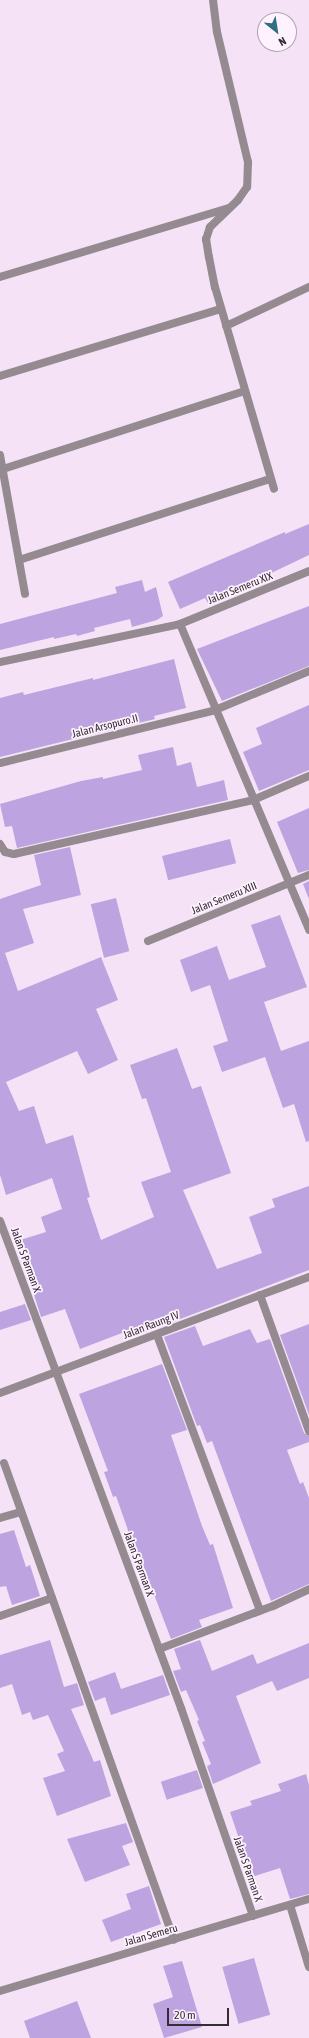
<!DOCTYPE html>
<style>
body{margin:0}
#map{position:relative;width:309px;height:2038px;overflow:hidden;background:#f5e2f7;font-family:"Asap Condensed",sans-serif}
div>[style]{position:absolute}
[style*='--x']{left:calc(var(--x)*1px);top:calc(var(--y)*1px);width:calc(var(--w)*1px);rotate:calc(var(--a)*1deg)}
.building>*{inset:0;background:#bda4e0;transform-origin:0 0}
.minor>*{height:8px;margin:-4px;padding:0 4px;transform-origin:4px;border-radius:4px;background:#948a90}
span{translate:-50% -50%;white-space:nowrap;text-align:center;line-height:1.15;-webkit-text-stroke:3.5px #fef2ff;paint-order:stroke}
.street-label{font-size:11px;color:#342d34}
.north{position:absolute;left:257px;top:12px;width:40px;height:40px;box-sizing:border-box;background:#fef2ff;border:1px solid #ada3ae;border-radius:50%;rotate:150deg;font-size:11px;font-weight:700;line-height:16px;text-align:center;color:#342d34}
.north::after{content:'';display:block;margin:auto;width:14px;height:18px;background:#2f6e83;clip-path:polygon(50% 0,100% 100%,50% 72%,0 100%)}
.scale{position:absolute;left:167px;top:2008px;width:62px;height:18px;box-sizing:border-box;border:2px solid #342d34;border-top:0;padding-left:5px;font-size:12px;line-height:14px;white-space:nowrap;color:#342d34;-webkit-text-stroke:3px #fef2ff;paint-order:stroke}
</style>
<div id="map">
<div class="building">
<i style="clip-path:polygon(309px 524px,309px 555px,208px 603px,205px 598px,180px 609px,168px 582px,285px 532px,285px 534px)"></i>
<i style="clip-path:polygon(142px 580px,145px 592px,156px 587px,163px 616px,157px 620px,132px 627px,130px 619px,94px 628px,95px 631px,77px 636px,76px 634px,54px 639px,54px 637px,0 650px,0 624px,117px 593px,115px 587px)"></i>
<i style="clip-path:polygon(309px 606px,309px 666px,222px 701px,197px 649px)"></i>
<i style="clip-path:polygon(174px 659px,186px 708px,154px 716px,155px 719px,130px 725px,0 757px,0 698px,23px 692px,24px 695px,93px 678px,93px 680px)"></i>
<i style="clip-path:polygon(309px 705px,309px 770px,259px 791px,243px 752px,262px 744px,256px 728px)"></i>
<i style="clip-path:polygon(173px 747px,177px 766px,191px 762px,197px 787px,224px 780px,228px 800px,17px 848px,12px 826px,5px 827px,0 804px,81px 781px,103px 777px,103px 779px,142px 770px,138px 755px)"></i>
<i style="clip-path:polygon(309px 808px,309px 870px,298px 873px,277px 822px)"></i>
<i style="left:230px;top:839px;width:25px;height:70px;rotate:76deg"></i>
<i style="clip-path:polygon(70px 847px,81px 895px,23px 909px,34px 943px,5px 953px,18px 991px,101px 957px,118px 1000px,96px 1009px,118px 1060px,88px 1074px,77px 1051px,6px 1082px,19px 1111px,34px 1106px,46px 1144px,73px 1135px,90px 1197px,87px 1198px,101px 1240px,154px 1217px,141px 1182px,171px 1172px,146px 1098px,142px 1099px,130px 1065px,177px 1048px,192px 1089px,201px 1086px,231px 1173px,183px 1190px,217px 1269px,262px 1253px,249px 1217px,275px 1207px,272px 1199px,309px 1186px,309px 1270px,138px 1335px,135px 1328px,80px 1349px,65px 1309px,41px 1317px,17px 1241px,46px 1232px,41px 1217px,62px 1209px,52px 1178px,6px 1195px,0 1175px,0 899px,41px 885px,34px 855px)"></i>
<i style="clip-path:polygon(309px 881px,309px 899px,303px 884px)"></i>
<i style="left:116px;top:898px;width:55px;height:26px;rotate:76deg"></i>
<i style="clip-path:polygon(280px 915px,307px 987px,264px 1002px,281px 1051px,309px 1041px,309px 1141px,306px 1142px,294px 1104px,283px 1108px,265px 1057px,222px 1072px,213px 1046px,228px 1041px,210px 985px,191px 992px,180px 960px,217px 946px,229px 980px,266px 967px,251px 925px)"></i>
<i style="clip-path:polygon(25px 1304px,31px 1320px,0 1330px,0 1312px)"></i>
<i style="clip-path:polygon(309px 1324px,309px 1415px,280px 1335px)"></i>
<i style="clip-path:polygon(195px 1326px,203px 1346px,250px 1329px,257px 1343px,270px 1339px,304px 1433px,309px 1436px,309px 1442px,287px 1450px,300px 1484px,303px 1482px,309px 1498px,309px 1584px,271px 1601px,212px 1441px,207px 1443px,200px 1425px,197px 1426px,164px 1337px)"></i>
<i style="clip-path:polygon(162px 1364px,187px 1430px,171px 1435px,202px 1526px,210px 1545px,213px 1544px,233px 1608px,199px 1620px,202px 1627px,171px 1639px,147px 1576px,137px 1556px,116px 1496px,113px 1497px,104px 1472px,108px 1471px,79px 1394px)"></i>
<i style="clip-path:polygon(14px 1530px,26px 1567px,30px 1565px,40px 1596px,12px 1605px,6px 1586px,0 1587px,0 1534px)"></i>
<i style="clip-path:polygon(50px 1640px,64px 1687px,77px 1683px,84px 1705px,71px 1709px,94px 1762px,100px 1760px,111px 1796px,57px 1816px,43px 1778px,65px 1771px,57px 1754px,64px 1751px,48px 1715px,33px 1720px,30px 1712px,22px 1715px,12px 1684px,0 1688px,0 1655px)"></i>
<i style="clip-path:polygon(200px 1640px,212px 1671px,253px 1654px,257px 1664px,309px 1643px,309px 1678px,277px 1691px,272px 1681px,236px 1696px,261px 1763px,213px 1784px,207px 1766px,211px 1764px,202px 1742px,205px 1741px,197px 1721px,199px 1720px,186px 1690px,181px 1692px,173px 1671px,181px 1669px,174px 1649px)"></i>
<i style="clip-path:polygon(115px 1672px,121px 1689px,163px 1675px,170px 1695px,111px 1715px,105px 1697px,95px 1701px,88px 1682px)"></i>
<i style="left:197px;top:1770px;width:19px;height:38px;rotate:72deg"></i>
<i style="clip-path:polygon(306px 1774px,309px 1785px,309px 1894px,290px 1899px,280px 1868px,252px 1877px,230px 1812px,252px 1805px,250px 1801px,281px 1791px,278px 1784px)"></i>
<i style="clip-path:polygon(126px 1823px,133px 1842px,122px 1846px,130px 1865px,85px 1882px,67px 1839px)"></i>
<i style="clip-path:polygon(149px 1886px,161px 1924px,111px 1942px,102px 1920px,131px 1909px,126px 1894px)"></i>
<i style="left:254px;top:1958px;width:59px;height:33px;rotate:74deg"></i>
<i style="clip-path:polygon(182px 1961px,202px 2027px,164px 2038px,153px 2004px,173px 1997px,163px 1966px)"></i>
<i style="clip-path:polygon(77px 2001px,91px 2038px,30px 2038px,24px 2021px)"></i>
</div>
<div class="minor">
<i style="--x:213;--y:0;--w:32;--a:83"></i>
<i style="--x:217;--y:32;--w:134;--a:76.6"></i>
<i style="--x:248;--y:162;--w:25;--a:92"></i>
<i style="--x:247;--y:187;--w:16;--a:125"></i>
<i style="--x:238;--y:200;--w:39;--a:136"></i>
<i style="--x:210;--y:227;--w:13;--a:108"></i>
<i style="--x:206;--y:239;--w:18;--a:81"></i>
<i style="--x:209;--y:257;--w:31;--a:79"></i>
<i style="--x:215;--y:287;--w:210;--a:73.7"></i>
<i style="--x:0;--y:277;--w:238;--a:-16.8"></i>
<i style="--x:226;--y:326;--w:92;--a:-25.2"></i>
<i style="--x:0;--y:376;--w:231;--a:-16.9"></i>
<i style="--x:0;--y:455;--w:141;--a:79.8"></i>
<i style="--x:3;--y:469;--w:254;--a:-17.9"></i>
<i style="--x:19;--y:560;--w:264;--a:-17.9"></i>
<i style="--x:180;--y:624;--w:332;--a:67.1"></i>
<i style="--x:0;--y:662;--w:184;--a:-11.9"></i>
<i style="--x:180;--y:624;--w:139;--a:-22.3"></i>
<i style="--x:0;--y:763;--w:221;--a:-13.8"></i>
<i style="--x:215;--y:710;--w:102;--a:-22.5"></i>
<i style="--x:0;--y:844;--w:9;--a:58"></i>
<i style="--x:5;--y:852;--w:9;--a:13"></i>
<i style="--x:14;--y:854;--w:245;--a:-12.7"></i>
<i style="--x:253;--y:800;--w:61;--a:-23.2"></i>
<i style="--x:148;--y:941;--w:174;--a:-22.3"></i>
<i style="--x:0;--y:1221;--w:520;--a:69.61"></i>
<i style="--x:181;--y:1708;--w:220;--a:70.9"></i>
<i style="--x:260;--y:1295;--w:145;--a:70.2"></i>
<i style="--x:157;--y:1335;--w:294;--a:69.5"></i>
<i style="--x:0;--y:1393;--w:330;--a:-20.6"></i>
<i style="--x:4;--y:1463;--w:506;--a:70.38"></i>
<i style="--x:0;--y:1518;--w:22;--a:-16"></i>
<i style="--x:0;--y:1616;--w:55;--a:-19.1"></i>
<i style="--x:159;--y:1649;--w:122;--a:-20.7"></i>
<i style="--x:273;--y:1606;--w:40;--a:-25"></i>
<i style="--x:290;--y:1905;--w:65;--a:73"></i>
<i style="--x:0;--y:1991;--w:322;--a:-16.6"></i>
</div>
<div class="street-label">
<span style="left:240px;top:588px;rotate:-22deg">Jalan Semeru XIX</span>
<span style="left:105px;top:726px;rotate:-14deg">Jalan Arsopuro.II</span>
<span style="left:224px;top:898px;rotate:-22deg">Jalan Semeru XIII</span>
<span style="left:26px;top:1260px;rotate:70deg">Jalan S Parman X</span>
<span style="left:151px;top:1325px;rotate:-21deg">Jalan Raung IV</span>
<span style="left:139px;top:1564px;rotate:70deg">Jalan S Parman X</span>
<span style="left:248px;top:1869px;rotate:71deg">Jalan S Parman X</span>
<span style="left:151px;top:1935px;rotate:-16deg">Jalan Semeru</span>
</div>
<div class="north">N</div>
<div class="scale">20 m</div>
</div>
